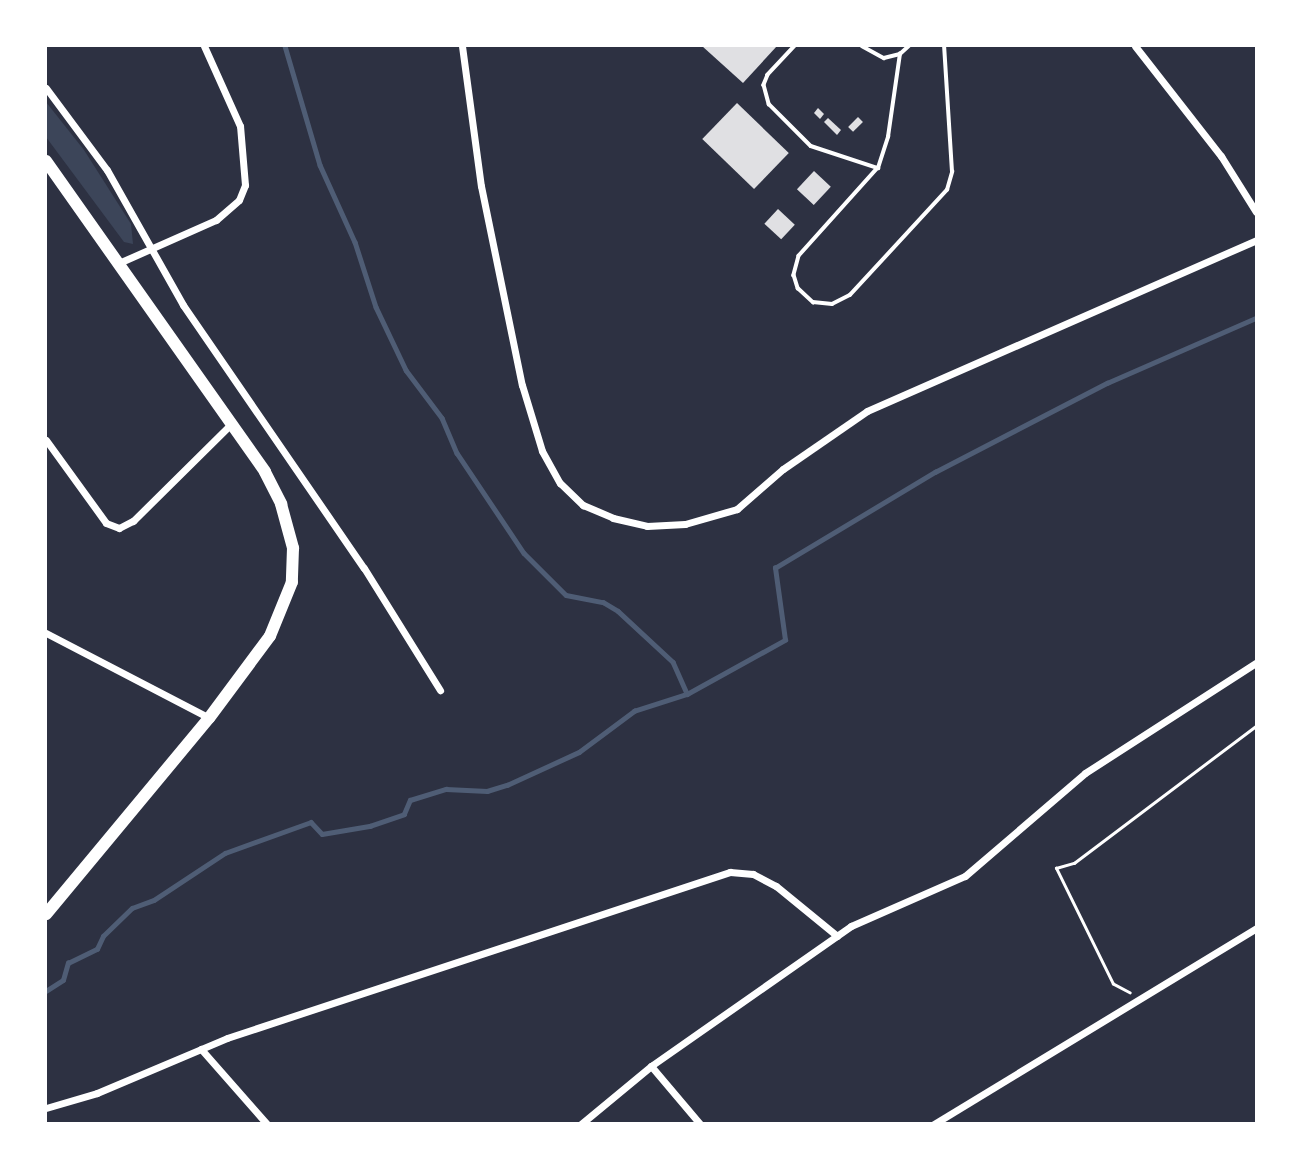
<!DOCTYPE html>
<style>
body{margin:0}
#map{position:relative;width:1302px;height:1169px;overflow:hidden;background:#2d3142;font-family:"Titillium Web",sans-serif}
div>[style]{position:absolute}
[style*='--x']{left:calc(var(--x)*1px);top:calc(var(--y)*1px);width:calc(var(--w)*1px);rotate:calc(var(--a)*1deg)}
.green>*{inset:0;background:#3c4559}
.stream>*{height:4.5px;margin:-2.25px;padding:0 2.25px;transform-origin:2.25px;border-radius:2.25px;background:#4f5d75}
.building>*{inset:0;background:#e0e0e3;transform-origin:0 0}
.path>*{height:2.5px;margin:-1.25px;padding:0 1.25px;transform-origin:1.25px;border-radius:1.25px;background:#fff}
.service>*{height:3.5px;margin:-1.75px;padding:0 1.75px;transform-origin:1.75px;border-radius:1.75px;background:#fff}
.minor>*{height:7px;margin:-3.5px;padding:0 3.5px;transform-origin:3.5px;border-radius:3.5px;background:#fff}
.primary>*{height:12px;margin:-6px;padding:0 6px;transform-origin:6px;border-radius:6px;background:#fff}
span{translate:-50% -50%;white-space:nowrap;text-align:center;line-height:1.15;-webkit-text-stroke:7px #fff;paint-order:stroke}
.frame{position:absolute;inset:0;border:47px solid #fff;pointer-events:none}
</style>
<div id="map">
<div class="green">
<i style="clip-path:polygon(46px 102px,84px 150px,131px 224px,133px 244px,124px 242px,46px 137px)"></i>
</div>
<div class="stream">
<i style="--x:285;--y:46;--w:124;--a:73.6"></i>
<i style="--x:320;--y:165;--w:85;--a:65.6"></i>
<i style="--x:355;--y:242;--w:68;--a:72.1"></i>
<i style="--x:376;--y:307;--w:70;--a:64.5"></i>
<i style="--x:406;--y:370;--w:60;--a:53.1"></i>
<i style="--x:442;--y:418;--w:38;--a:67"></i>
<i style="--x:457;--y:453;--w:120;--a:56.2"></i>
<i style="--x:524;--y:553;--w:59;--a:45"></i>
<i style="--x:566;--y:595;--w:38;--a:11"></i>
<i style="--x:603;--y:602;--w:17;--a:31"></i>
<i style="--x:618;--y:611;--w:75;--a:42.8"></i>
<i style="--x:673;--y:662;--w:35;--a:66"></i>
<i style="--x:46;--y:991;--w:20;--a:-33"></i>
<i style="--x:63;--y:980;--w:18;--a:-74"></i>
<i style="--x:68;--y:963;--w:32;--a:-26"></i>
<i style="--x:97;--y:949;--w:14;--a:-65"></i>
<i style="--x:103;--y:936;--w:40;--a:-44"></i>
<i style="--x:132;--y:908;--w:23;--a:-20"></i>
<i style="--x:154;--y:900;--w:85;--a:-33.5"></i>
<i style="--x:225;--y:853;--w:91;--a:-19.8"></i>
<i style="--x:311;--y:822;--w:16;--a:47"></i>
<i style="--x:322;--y:834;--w:49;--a:-9.5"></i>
<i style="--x:370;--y:826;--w:36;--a:-19"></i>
<i style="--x:404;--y:814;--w:15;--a:-67"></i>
<i style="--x:410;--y:800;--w:38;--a:-17"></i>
<i style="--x:446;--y:789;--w:41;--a:2.8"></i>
<i style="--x:487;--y:791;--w:21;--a:-17"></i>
<i style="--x:507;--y:785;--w:79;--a:-24.6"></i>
<i style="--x:579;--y:752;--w:69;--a:-36.7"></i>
<i style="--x:634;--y:711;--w:56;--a:-17.8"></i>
<i style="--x:687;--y:694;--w:112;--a:-28.9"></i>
<i style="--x:785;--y:640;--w:73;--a:-97.9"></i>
<i style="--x:775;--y:568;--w:187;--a:-31"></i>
<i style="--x:935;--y:472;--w:194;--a:-27.4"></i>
<i style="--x:1107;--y:383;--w:163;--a:-23.6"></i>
</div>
<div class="building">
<i style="clip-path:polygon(702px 46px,777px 46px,743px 83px)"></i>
<i style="left:737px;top:103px;width:72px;height:50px;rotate:44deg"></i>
<i style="clip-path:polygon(818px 108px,824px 114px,820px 119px,814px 113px)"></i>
<i style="left:858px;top:117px;width:7px;height:14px;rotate:45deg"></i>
<i style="clip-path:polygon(828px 118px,841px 130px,837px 135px,824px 122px)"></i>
<i style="left:814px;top:171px;width:23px;height:25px;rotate:43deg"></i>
<i style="left:778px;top:209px;width:23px;height:20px;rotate:43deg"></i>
</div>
<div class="path">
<i style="--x:1130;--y:993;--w:19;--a:-152"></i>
<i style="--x:1113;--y:984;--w:129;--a:-116.2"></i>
<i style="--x:1056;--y:868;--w:19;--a:-16"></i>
<i style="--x:1074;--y:863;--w:228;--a:-37"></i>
</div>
<div class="service">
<i style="--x:795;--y:46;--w:40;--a:133"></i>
<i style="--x:768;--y:75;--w:11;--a:112"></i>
<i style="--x:764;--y:85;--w:20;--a:75"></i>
<i style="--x:769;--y:104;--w:59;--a:45"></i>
<i style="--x:811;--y:146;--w:71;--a:18.2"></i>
<i style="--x:878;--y:168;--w:33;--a:-72"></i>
<i style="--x:888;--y:137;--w:84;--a:-81.8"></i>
<i style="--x:862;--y:46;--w:25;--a:29"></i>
<i style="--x:884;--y:58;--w:16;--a:-14"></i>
<i style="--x:900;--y:54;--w:12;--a:-42"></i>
<i style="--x:878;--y:168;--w:118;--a:131.9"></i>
<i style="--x:799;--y:256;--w:20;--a:105"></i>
<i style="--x:794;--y:275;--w:14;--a:73"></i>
<i style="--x:798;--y:288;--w:21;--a:43"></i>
<i style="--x:813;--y:302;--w:19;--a:6"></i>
<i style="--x:832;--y:304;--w:20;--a:-27"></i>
<i style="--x:850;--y:295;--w:143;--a:-47.3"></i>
<i style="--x:947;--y:190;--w:19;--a:-74"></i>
<i style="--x:952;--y:172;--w:126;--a:-93.6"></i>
</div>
<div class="minor">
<i style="--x:462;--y:46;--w:141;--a:82.3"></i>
<i style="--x:481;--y:186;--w:203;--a:78.4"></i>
<i style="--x:522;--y:385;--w:69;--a:73.1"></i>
<i style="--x:542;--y:451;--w:37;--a:61"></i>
<i style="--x:560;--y:483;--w:32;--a:44"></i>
<i style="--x:583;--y:505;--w:33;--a:23"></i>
<i style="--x:613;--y:518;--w:35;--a:13"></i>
<i style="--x:647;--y:526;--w:38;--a:-3"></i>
<i style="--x:685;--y:524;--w:54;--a:-16.1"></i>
<i style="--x:737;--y:509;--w:61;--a:-41"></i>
<i style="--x:783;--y:469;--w:102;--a:-34.6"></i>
<i style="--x:867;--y:411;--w:425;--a:-23.7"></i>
<i style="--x:1135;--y:46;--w:140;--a:52"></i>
<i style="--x:1221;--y:156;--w:66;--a:58"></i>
<i style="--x:46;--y:88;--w:102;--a:53.4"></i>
<i style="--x:107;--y:170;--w:155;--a:60.6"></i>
<i style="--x:183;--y:305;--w:319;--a:55.5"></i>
<i style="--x:364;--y:568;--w:144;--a:58.1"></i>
<i style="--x:121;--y:262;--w:104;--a:-23.9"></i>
<i style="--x:216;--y:220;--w:30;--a:-41"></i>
<i style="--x:239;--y:200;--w:16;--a:-68"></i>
<i style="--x:245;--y:185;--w:59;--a:-94.8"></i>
<i style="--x:240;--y:126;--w:88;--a:-114.2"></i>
<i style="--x:46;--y:440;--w:102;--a:54.1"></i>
<i style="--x:106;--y:523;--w:14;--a:21"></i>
<i style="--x:119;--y:528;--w:16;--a:-27"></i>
<i style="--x:133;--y:521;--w:139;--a:-44.7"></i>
<i style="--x:46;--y:633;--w:184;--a:27.5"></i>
<i style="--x:201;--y:1049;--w:100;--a:48.7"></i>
<i style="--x:651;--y:1066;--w:76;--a:49.8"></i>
<i style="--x:46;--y:1108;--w:53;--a:-16.4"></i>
<i style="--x:97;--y:1093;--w:141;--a:-22.9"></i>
<i style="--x:227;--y:1038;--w:530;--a:-18.26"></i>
<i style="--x:730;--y:872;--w:23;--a:5"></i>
<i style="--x:753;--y:874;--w:26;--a:28"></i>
<i style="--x:776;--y:886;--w:79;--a:39.3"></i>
<i style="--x:581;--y:1124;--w:91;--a:-39.6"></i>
<i style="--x:651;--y:1066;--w:244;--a:-35"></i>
<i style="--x:851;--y:926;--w:124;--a:-23.7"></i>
<i style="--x:965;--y:876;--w:158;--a:-40.6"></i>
<i style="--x:1085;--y:773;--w:203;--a:-32.8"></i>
<i style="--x:934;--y:1124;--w:377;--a:-31.3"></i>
</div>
<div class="primary">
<i style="--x:46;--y:161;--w:380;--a:54.8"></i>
<i style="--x:265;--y:472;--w:36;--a:63"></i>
<i style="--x:281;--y:504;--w:46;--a:74.7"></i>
<i style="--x:293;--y:548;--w:34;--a:92"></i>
<i style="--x:292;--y:582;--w:58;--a:112.2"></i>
<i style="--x:270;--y:636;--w:102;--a:126.6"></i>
<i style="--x:209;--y:718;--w:255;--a:129.7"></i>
</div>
<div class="frame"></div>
</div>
